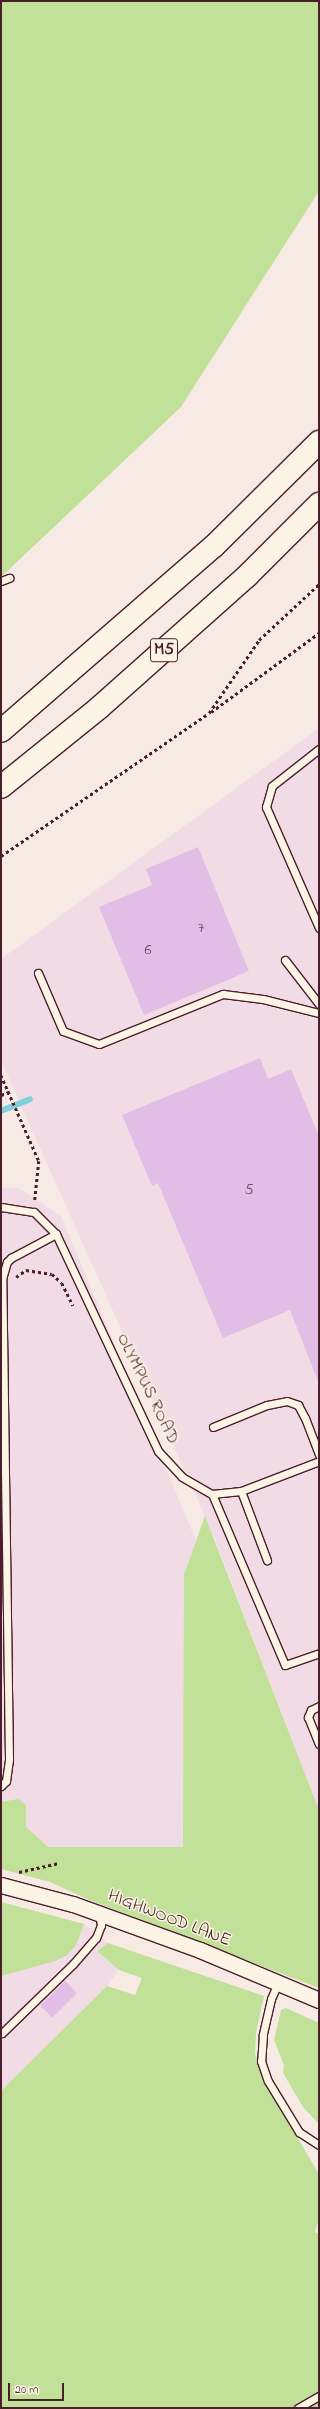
<!DOCTYPE html>
<style>
body{margin:0}
#map{position:relative;width:320px;height:2409px;overflow:hidden;background:#f7eae5;font-family:"Indie Flower",sans-serif}
div>[style]{position:absolute}
[style*='--x']{left:calc(var(--x)*1px);top:calc(var(--y)*1px);width:calc(var(--w)*1px);rotate:calc(var(--a)*1deg)}
.built>*{inset:0;background:#f1dce5}
.green>*{inset:0;background:#c1e098}
.stream>*{height:5.5px;margin:-2.75px;padding:0 2.75px;transform-origin:2.75px;border-radius:2.75px;background:#81d1db}
.building>*{inset:0;background:#e2bde6;transform-origin:0 0}
.path>*{height:2.5px;margin-top:-1.25px;transform-origin:0;background:repeating-linear-gradient(90deg,#4a1f2b 0 3px,transparent 0 6px)}
.roads{filter:drop-shadow(1px 0 #4a1f2b) drop-shadow(-1px 0 #4a1f2b) drop-shadow(0 1px #4a1f2b) drop-shadow(0 -1px #4a1f2b)}
.lane>*{height:7px;margin:-3.5px;padding:0 3.5px;transform-origin:3.5px;border-radius:3.5px;background:#fcf5e5}
.street>*{height:15px;margin:-7.5px;padding:0 7.5px;transform-origin:7.5px;border-radius:7.5px;background:#fcf5e5}
.highway>*{height:22px;margin:-11px;padding:0 11px;transform-origin:11px;border-radius:11px;background:#fcf5e5}
span{translate:-50% -50%;white-space:nowrap;text-align:center;line-height:1.15;-webkit-text-stroke:3px #fcf5e5;paint-order:stroke}
.number-label{font-size:16px;color:#70465a}
.number-label span{-webkit-text-stroke-width:0}
.shield-label span{padding:1px 3px;background:#fcf5e5;border:1px solid;border-radius:3px;-webkit-text-stroke-width:0}
.shield-label{font-size:17px;color:#4a1f2b;font-weight:700}
.street-label{font-size:18px;color:#4a1f2b}
.frame{position:absolute;inset:0;border:2px solid #4a1f2b;pointer-events:none}
.scale{position:absolute;left:8px;top:2383px;width:56px;height:18px;box-sizing:border-box;border:2px solid #4a1f2b;border-top:0;padding-left:5px;font-size:12px;line-height:14px;white-space:nowrap;color:#4a1f2b;-webkit-text-stroke:3px #fcf5e5;paint-order:stroke}
</style>
<div id="map">
<div class="built">
<i style="clip-path:polygon(319px 728px,319px 1810px,215px 1539px,1px 1061px,1px 959px)"></i>
<i style="clip-path:polygon(1px 1188px,19px 1188px,61px 1216px,197px 1543px,201px 1906px,1px 1849px)"></i>
<i style="clip-path:polygon(1px 1902px,84px 1924px,108px 1943px,132px 1953px,107px 1986px,1px 2091px)"></i>
</div>
<div class="green">
<i style="clip-path:polygon(1px 1px,319px 1px,319px 191px,181px 407px,1px 577px)"></i>
<i style="clip-path:polygon(205px 1516px,319px 1810px,319px 1988px,87px 1899px,50px 1882px,1px 1869px,1px 1802px,18px 1799px,26px 1805px,26px 1827px,48px 1847px,183px 1847px,184px 1575px)"></i>
<i style="clip-path:polygon(1px 1902px,84px 1924px,76px 1945px,67px 1955px,55px 1961px,1px 1976px)"></i>
<i style="clip-path:polygon(108px 1943px,264px 1996px,256px 2033px,255px 2054px,276px 2102px,319px 2174px,319px 2219px,315px 2232px,319px 2234px,319px 2408px,1px 2408px,1px 2091px,107px 1986px,135px 1995px,142px 1978px,119px 1970px,97px 1951px)"></i>
<i style="clip-path:polygon(286px 2008px,319px 2023px,319px 2124px,303px 2107px,283px 2073px,284px 2065px,274px 2040px,281px 2010px)"></i>
</div>
<div class="stream">
<i style="--x:1;--y:1111;--w:31;--a:-22"></i>
</div>
<div class="building">
<i style="clip-path:polygon(198px 847px,249px 971px,144px 1015px,99px 907px,152px 885px,146px 869px)"></i>
<i style="clip-path:polygon(260px 1058px,268px 1079px,291px 1069px,319px 1136px,318px 1381px,290px 1310px,223px 1338px,158px 1183px,152px 1186px,122px 1115px)"></i>
<i style="left:65px;top:1981px;width:17px;height:35px;rotate:45deg"></i>
</div>
<div class="path">
<i style="--x:211;--y:712;--w:134;--a:-36.2"></i>
<i style="--x:1;--y:856;--w:252;--a:-34.5"></i>
<i style="--x:209;--y:713;--w:88;--a:-55.6"></i>
<i style="--x:259;--y:640;--w:82;--a:-43"></i>
<i style="--x:1;--y:1075;--w:94;--a:66.2"></i>
<i style="--x:39;--y:1161;--w:39;--a:96"></i>
<i style="--x:1;--y:1095;--w:9;--a:-21"></i>
<i style="--x:16;--y:1277;--w:12;--a:-35"></i>
<i style="--x:26;--y:1270;--w:26;--a:9"></i>
<i style="--x:52;--y:1274;--w:13;--a:42"></i>
<i style="--x:62;--y:1283;--w:25;--a:64"></i>
<i style="--x:19;--y:1872;--w:41;--a:-12.7"></i>
</div>
<div class="roads">
<div class="lane">
<i style="--x:1;--y:581;--w:9;--a:-21"></i>
<i style="--x:319;--y:749;--w:60;--a:141.8"></i>
<i style="--x:272;--y:786;--w:22;--a:106"></i>
<i style="--x:266;--y:807;--w:132;--a:66.3"></i>
<i style="--x:285;--y:960;--w:56;--a:52.3"></i>
<i style="--x:38;--y:973;--w:63;--a:66.7"></i>
<i style="--x:63;--y:1031;--w:38;--a:20"></i>
<i style="--x:99;--y:1044;--w:134;--a:-22"></i>
<i style="--x:223;--y:994;--w:40;--a:7.1"></i>
<i style="--x:263;--y:999;--w:58;--a:14"></i>
<i style="--x:1;--y:1207;--w:33;--a:9"></i>
<i style="--x:34;--y:1212;--w:31;--a:45"></i>
<i style="--x:56;--y:1234;--w:240;--a:64.8"></i>
<i style="--x:158;--y:1451;--w:35;--a:47"></i>
<i style="--x:182;--y:1477;--w:34;--a:30"></i>
<i style="--x:212;--y:1494;--w:29;--a:-6"></i>
<i style="--x:241;--y:1491;--w:84;--a:-21"></i>
<i style="--x:213;--y:1427;--w:58;--a:-22.2"></i>
<i style="--x:267;--y:1405;--w:20;--a:-11"></i>
<i style="--x:287;--y:1401;--w:12;--a:20"></i>
<i style="--x:298;--y:1405;--w:15;--a:62"></i>
<i style="--x:305;--y:1418;--w:40;--a:69"></i>
<i style="--x:241;--y:1491;--w:74;--a:69.4"></i>
<i style="--x:212;--y:1494;--w:186;--a:66.9"></i>
<i style="--x:285;--y:1665;--w:36;--a:-19"></i>
<i style="--x:319;--y:1706;--w:9;--a:153"></i>
<i style="--x:311;--y:1710;--w:8;--a:113"></i>
<i style="--x:308;--y:1717;--w:29;--a:68"></i>
<i style="--x:1;--y:1786;--w:7;--a:-45"></i>
<i style="--x:6;--y:1781;--w:22;--a:-82"></i>
<i style="--x:9;--y:1759;--w:480;--a:-90.8"></i>
<i style="--x:2;--y:1279;--w:18;--a:-74"></i>
<i style="--x:7;--y:1262;--w:6;--a:-45"></i>
<i style="--x:11;--y:1258;--w:51;--a:-28.1"></i>
<i style="--x:278;--y:1983;--w:17;--a:114"></i>
<i style="--x:271;--y:1999;--w:37;--a:103"></i>
<i style="--x:263;--y:2035;--w:26;--a:94"></i>
<i style="--x:261;--y:2061;--w:21;--a:71"></i>
<i style="--x:268;--y:2081;--w:60;--a:58.7"></i>
<i style="--x:299;--y:2132;--w:24;--a:33"></i>
<i style="--x:2;--y:2033;--w:99;--a:-44.2"></i>
<i style="--x:73;--y:1964;--w:35;--a:-49"></i>
<i style="--x:96;--y:1938;--w:14;--a:-69"></i>
<i style="--x:101;--y:1925;--w:11;--a:-100"></i>
<i style="--x:298;--y:2408;--w:24;--a:-30"></i>
</div>
<div class="street">
<i style="--x:1;--y:1885;--w:74;--a:14.8"></i>
<i style="--x:73;--y:1904;--w:135;--a:19.9"></i>
<i style="--x:200;--y:1950;--w:129;--a:22.8"></i>
</div>
<div class="highway">
<i style="--x:1;--y:731;--w:282;--a:-41"></i>
<i style="--x:214;--y:546;--w:148;--a:-44.7"></i>
<i style="--x:1;--y:787;--w:127;--a:-38.9"></i>
<i style="--x:100;--y:707;--w:197;--a:-41.7"></i>
<i style="--x:247;--y:576;--w:102;--a:-45"></i>
</div>
</div>
<div class="number-label">
<span style="left:201px;top:928px">7</span>
<span style="left:148px;top:950px">6</span>
<span style="left:249px;top:1190px">5</span>
</div>
<div class="shield-label">
<span style="left:164px;top:650px">M5</span>
</div>
<div class="street-label">
<span style="left:147px;top:1389px;rotate:64deg">OLYMPUS ROAD</span>
<span style="left:169px;top:1919px;rotate:21deg">HIGHWOOD LANE</span>
</div>
<div class="frame"></div>
<div class="scale">20 m</div>
</div>
